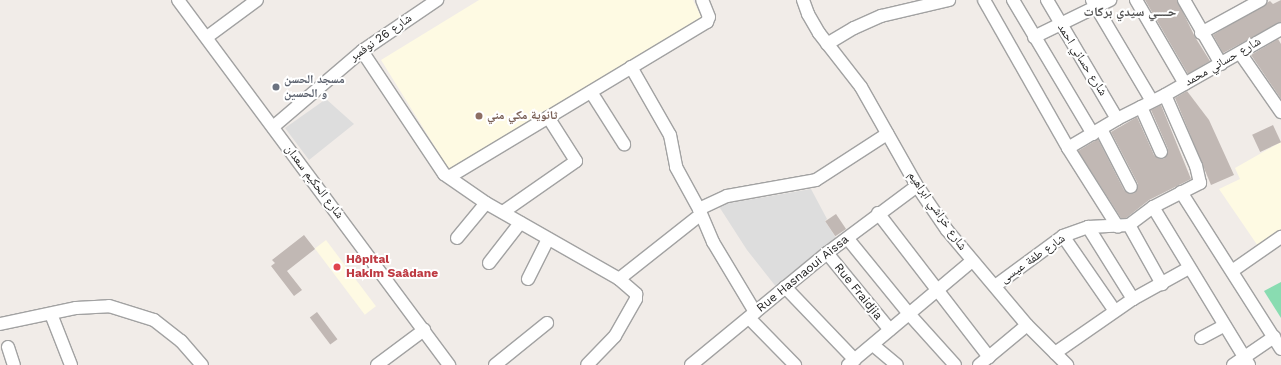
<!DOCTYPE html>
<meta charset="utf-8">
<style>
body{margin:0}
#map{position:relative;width:1281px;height:365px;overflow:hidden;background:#f1ece8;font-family:"Work Sans","Noto Naskh Arabic",sans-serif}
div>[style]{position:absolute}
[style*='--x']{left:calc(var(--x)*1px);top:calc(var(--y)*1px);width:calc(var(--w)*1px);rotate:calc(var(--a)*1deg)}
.education>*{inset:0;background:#fefae3;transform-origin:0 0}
.pitch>*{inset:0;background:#89dcb1}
.parking>*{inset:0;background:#ddd}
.building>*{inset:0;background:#c1b8b4;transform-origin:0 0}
.roads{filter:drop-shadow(1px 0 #a2a2a2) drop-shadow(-1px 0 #a2a2a2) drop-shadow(0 1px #a2a2a2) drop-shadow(0 -1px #a2a2a2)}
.minor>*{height:12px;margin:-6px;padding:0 6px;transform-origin:6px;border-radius:6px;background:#fff}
.dots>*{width:11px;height:11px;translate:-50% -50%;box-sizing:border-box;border:2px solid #fff;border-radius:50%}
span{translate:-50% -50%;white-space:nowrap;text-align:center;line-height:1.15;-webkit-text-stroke:4px #fff;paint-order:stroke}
.street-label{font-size:12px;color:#212121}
.worship-label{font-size:12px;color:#5b616d;font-weight:700}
.left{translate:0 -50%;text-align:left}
.education-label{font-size:12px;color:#785e54;font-weight:700}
.health-label{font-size:12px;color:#be3a42;font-weight:700}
.neighbourhood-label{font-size:13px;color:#545454;font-weight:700}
</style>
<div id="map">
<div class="education">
<i style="clip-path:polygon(479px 0,693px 0,703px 21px,450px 171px,381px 60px)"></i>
<i style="clip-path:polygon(1281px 142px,1281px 235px,1260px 249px,1219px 189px,1240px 179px,1235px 168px)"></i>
<i style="left:326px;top:240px;width:83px;height:14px;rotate:53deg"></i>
</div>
<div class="pitch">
<i style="clip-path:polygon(1281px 282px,1281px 318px,1264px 291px)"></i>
</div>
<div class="parking">
<i style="clip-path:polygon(326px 99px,354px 124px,309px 160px,285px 128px)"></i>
<i style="clip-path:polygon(811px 189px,827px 219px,825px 221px,836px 238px,777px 288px,747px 250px,718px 205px)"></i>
</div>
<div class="building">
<i style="clip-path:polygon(1145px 0,1177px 0,1195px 37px,1210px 61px,1188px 74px)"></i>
<i style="clip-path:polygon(1281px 0,1281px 22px,1223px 53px,1213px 35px,1270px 1px,1273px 4px)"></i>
<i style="clip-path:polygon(1278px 39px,1281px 44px,1281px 99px,1251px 55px)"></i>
<i style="clip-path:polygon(1187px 91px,1209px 120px,1234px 175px,1211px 185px,1175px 98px)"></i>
<i style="clip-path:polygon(1161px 105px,1191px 179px,1149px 200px,1126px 218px,1121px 218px,1078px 151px,1098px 139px,1124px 190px,1130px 194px,1135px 193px,1138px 184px,1111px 132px,1137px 117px,1154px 155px,1160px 159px,1164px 159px,1168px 149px,1151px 110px)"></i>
<i style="left:1273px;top:125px;width:19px;height:23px;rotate:65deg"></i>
<i style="left:836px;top:214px;width:18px;height:13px;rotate:56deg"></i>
<i style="clip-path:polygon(304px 235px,315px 249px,287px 271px,302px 290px,294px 296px,271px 266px,275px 263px,272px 260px)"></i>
<i style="left:317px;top:312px;width:34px;height:9px;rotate:53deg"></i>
</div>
<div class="roads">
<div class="minor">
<i style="--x:178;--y:0;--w:455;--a:53.4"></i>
<i style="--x:803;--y:0;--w:15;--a:70"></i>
<i style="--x:808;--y:14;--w:22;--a:60"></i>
<i style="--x:819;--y:33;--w:68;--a:52.1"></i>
<i style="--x:861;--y:87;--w:114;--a:60.5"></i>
<i style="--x:917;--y:186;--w:53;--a:55.7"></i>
<i style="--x:947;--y:230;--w:124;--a:49.9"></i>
<i style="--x:1027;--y:325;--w:57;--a:45"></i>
<i style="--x:984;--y:0;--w:170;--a:60.4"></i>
<i style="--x:1068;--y:148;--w:93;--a:57.7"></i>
<i style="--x:1013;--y:0;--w:156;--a:59.2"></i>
<i style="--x:1047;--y:0;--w:138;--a:59.5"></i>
<i style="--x:1092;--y:0;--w:117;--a:59.3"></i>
<i style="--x:1136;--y:0;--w:97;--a:59.7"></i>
<i style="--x:1184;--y:0;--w:74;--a:60"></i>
<i style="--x:1201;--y:33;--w:68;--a:-28.8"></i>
<i style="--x:207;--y:37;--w:62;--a:-36.5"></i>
<i style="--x:1034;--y:37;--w:85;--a:-26"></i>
<i style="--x:827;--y:44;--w:31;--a:-31"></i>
<i style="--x:854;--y:28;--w:30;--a:-24"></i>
<i style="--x:881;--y:16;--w:70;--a:-13.2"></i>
<i style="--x:362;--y:51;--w:148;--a:56.3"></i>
<i style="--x:444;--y:174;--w:51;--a:34.6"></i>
<i style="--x:486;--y:203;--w:153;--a:29.7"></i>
<i style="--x:619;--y:279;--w:23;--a:41"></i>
<i style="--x:636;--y:294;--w:5;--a:90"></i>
<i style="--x:636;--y:299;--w:43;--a:119.6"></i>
<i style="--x:615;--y:336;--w:40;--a:134"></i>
<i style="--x:1240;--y:53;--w:72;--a:55.2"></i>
<i style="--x:631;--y:67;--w:78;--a:60.2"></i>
<i style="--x:670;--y:135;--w:33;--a:79"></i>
<i style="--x:676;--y:167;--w:48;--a:61.3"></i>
<i style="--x:699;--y:209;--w:36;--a:67"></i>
<i style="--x:713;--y:242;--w:82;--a:59"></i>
<i style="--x:591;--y:92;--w:62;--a:57.6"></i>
<i style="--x:1141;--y:107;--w:49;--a:66"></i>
<i style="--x:273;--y:127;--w:117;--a:-40.5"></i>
<i style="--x:362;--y:51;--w:91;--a:-34.2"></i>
<i style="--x:1101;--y:129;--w:65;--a:62.7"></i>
<i style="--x:1068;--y:148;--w:57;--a:-30.6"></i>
<i style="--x:1117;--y:119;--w:54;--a:-26.6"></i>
<i style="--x:1165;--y:95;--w:133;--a:-29.6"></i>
<i style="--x:449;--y:177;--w:301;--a:-31"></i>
<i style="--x:707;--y:22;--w:5;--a:-68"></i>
<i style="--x:709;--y:17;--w:18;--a:-112"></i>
<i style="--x:1181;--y:192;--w:186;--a:57.5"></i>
<i style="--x:1153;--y:207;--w:185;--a:58.7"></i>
<i style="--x:699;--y:209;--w:31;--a:-25"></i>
<i style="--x:727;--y:196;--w:90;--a:-10.2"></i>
<i style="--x:816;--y:180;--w:85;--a:-32.9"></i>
<i style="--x:503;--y:212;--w:89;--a:-34.9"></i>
<i style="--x:576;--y:161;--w:52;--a:-122.5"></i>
<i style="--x:878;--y:213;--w:182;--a:52.4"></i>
<i style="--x:1129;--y:225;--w:68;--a:60.8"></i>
<i style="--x:1088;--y:227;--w:85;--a:58"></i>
<i style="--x:1063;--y:236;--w:91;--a:55.3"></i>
<i style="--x:457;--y:238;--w:45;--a:-50.4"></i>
<i style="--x:848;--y:239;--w:98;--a:50.8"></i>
<i style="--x:910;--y:315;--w:67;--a:48"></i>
<i style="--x:827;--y:253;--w:99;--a:50.7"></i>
<i style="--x:489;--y:263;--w:51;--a:-52.2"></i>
<i style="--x:1232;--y:271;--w:60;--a:-34.8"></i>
<i style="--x:528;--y:279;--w:45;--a:-63.4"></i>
<i style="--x:619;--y:279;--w:103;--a:-38.3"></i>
<i style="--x:995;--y:286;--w:84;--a:-36.3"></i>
<i style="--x:1063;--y:236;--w:27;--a:-20"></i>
<i style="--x:1088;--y:227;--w:41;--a:-2.8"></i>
<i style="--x:1129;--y:225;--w:30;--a:-37"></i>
<i style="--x:1153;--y:207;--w:53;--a:-27.1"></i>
<i style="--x:1200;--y:183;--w:17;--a:-103"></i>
<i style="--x:1196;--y:166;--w:77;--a:-113.6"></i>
<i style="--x:785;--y:287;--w:101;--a:46.2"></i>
<i style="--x:51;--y:314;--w:55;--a:68.6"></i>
<i style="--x:749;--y:318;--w:66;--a:45.6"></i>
<i style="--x:0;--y:324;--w:78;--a:-11.9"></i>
<i style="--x:76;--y:308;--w:33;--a:-3"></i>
<i style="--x:109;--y:306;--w:47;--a:17.3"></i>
<i style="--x:154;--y:320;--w:34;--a:38"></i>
<i style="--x:181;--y:341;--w:32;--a:49"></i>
<i style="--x:1201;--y:338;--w:26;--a:-28"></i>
<i style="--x:873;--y:345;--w:31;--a:40"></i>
<i style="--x:8;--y:347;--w:19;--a:72"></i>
<i style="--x:1055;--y:353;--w:95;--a:-34.7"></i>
<i style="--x:1133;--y:299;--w:64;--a:-29"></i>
<i style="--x:377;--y:365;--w:59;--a:-36.7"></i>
<i style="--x:495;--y:365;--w:67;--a:-38.9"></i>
<i style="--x:691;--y:365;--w:176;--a:-39.5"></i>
<i style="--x:827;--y:253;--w:112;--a:-36.7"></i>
<i style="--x:848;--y:365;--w:162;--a:-40"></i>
<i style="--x:979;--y:365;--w:62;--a:-39.8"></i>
<i style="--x:1233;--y:365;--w:50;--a:-34.3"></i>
</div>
</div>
<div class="dots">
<i style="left:276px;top:87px;background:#6b7280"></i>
<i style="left:479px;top:116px;background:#8d6e63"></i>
<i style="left:337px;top:267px;background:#e0444e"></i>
</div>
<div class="street-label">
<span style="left:381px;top:38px;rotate:-35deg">شارع 26 نوفمبر</span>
<span style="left:1082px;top:60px;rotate:58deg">شارع حساني احمد</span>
<span style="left:1223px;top:62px;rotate:-30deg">شارع حساني محمد</span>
<span style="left:314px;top:182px;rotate:53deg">شارع الحكيم سعدان</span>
<span style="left:937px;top:211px;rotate:55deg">شارع خراشي ابراهيم</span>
<span style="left:1033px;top:259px;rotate:-35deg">شارع طفة عيسى</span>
<span style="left:803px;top:274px;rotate:-39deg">Rue Hasnaoui Aissa</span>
<span style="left:858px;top:292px;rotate:51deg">Rue Fraidjia</span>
</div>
<div class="worship-label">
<span class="left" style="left:284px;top:87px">مسجد الحسن<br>و الحسين</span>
</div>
<div class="education-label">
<span class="left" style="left:487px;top:116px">ثانوية مكي مني</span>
</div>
<div class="health-label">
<span class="left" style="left:346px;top:267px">Hôpital<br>Hakim Saâdane</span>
</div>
<div class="neighbourhood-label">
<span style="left:1130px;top:12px">حــــي سيدي بركات</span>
</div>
</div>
